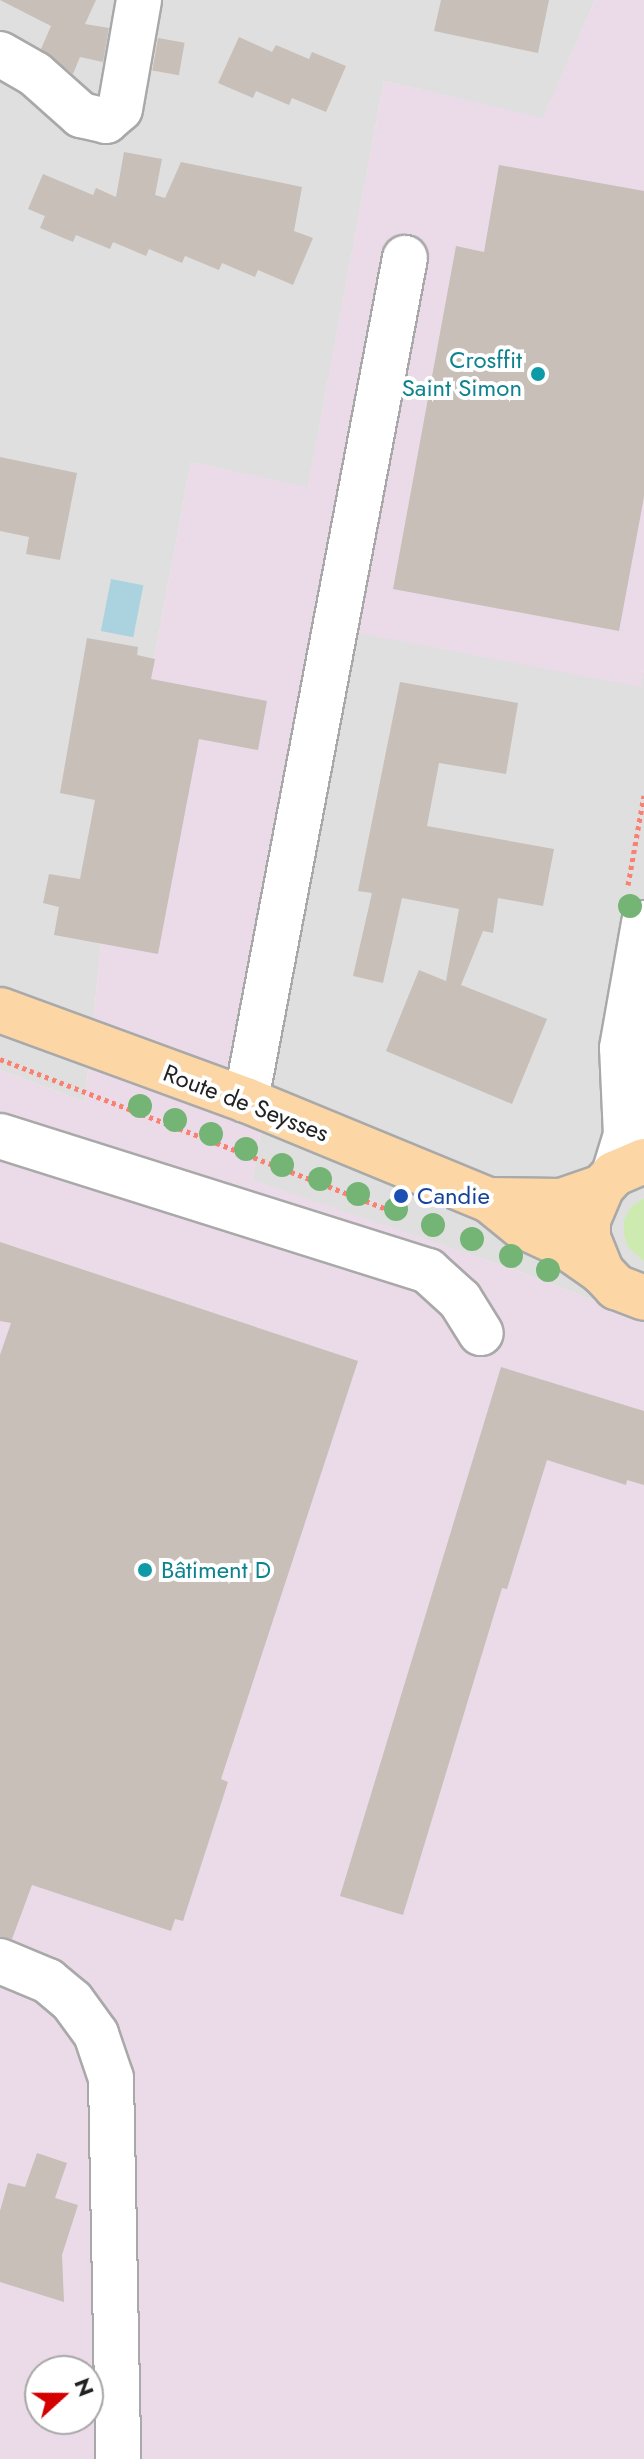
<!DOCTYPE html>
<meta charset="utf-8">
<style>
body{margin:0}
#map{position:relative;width:644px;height:2459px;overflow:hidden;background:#f2efe9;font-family:Jost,sans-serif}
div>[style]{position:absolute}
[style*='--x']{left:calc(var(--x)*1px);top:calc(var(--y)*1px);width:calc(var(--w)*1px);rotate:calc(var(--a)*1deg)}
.residential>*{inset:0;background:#e0dfdf}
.industrial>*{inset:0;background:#ebdbe8}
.grass>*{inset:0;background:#cdebb0}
.water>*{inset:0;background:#aad3df;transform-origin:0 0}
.building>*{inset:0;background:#c7bfb8;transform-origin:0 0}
.path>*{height:5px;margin-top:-2.5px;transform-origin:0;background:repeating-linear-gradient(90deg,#fa8072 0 4px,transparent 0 8px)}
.roads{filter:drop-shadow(2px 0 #a9a9a9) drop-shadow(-2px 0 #a9a9a9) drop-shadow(0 2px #a9a9a9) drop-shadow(0 -2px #a9a9a9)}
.minor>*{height:44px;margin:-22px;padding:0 22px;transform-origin:22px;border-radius:22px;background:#fff}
.major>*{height:44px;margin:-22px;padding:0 22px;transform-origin:22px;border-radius:22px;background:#fcd6a4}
.trees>*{width:24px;height:24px;margin:-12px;border-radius:50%;background:#74b475}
.dots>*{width:22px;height:22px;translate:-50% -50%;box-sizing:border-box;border:4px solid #fff;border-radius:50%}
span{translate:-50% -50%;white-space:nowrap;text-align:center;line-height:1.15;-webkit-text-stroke:8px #fff;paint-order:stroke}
.culture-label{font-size:24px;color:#0d838f}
.right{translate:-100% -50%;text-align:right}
.left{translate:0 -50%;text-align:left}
.street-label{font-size:24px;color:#222}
.transit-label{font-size:24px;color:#164399}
.north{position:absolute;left:24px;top:2355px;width:80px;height:80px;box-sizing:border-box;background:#fff;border:2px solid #a7a7a7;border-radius:50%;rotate:69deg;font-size:22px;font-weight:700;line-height:32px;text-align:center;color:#222}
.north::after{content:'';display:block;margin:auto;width:28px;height:36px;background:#d40000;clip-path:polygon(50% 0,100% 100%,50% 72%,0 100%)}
</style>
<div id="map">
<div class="residential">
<i style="clip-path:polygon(0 0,595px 0,543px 119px,384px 81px,308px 488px,191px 462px,101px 944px,85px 1102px,0 1070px)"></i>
<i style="clip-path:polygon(349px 630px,640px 686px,644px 670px,644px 1320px,510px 1268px,252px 1181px)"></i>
</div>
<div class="industrial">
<i style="clip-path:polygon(evenodd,595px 0,644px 0,644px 670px,641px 687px,349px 631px,252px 1180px,510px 1268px,644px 1320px,644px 2459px,0 2459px,0 1070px,85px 1102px,101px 944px,191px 462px,308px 487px,384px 81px,543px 118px,595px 0,40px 2371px,88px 2371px,88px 2419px,40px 2419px,40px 2371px)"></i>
</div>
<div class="grass">
<i style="clip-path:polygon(644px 1198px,644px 1261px,628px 1247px,624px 1234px,624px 1220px,631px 1207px)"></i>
</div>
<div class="water">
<i style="left:111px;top:579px;width:33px;height:53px;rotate:11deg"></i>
</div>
<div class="building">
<i style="clip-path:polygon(0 0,96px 0,85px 24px,109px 28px,103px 62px,80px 57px,73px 74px,41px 49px,51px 26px)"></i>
<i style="clip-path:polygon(441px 0,549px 0,538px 53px,434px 31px)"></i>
<i style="clip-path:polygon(239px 37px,272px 52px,276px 45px,309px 59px,312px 52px,346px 66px,326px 112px,292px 98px,289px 105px,256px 91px,253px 98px,218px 83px)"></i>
<i style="left:158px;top:38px;width:27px;height:33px;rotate:10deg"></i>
<i style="clip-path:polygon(124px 152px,162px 159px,155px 195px,165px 198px,181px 162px,302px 187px,294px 231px,313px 238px,293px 285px,258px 270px,255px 277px,222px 263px,219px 270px,185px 256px,182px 263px,149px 249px,146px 256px,113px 242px,110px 249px,76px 235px,73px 242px,40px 228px,45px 216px,28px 209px,43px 174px,93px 195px,96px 188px,116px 197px)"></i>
<i style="clip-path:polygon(499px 165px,644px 191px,644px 497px,619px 631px,393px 589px,456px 246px,484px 252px)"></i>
<i style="clip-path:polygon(0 457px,77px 473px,60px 560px,26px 554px,29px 537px,0 531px)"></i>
<i style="clip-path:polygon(87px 638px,138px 647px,137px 655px,155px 659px,151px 679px,267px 701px,258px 750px,199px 739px,158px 954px,54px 935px,59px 907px,43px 903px,49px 874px,80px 879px,95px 800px,60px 793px)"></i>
<i style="clip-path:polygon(400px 682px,518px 703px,506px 774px,439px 763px,427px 826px,554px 849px,543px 906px,498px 898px,493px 933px,483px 931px,461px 985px,547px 1019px,512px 1104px,386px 1051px,419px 970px,446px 981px,459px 909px,402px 898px,383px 983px,353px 976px,372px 893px,358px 891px)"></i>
<i style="clip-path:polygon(0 1242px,358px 1361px,221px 1779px,228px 1782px,183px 1921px,175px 1919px,171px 1931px,32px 1885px,12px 1939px,0 1937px,0 1355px,11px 1323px,0 1321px)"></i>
<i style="clip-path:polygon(501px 1367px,644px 1411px,644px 1485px,627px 1480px,626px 1485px,547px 1460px,507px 1589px,502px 1588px,403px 1915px,340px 1896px)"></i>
<i style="clip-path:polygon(37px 2153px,67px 2163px,55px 2198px,78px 2205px,62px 2255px,64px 2302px,0 2282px,0 2211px,8px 2183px,25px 2187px)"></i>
</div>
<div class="path">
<i style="--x:628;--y:885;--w:91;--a:-79.9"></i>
<i style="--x:0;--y:1059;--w:431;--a:21.2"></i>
</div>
<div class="roads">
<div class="minor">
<i style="--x:0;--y:54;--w:40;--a:29.7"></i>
<i style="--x:35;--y:74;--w:62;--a:41.7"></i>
<i style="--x:81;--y:115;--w:26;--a:13"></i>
<i style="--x:106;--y:121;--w:18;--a:-41"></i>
<i style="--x:120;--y:109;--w:111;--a:-80.1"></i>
<i style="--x:246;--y:1100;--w:857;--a:-79.31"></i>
<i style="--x:0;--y:1136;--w:449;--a:17.5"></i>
<i style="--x:428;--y:1271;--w:43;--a:42.2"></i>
<i style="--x:460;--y:1300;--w:39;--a:58"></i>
<i style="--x:614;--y:1174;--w:41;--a:-72.9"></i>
<i style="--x:626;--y:1135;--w:87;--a:-92.6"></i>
<i style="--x:622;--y:1048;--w:127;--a:-80"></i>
<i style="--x:0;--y:1961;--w:52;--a:22.6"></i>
<i style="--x:48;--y:1981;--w:31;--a:40"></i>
<i style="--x:72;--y:2001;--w:41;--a:54"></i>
<i style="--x:96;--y:2034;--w:46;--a:71.2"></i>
<i style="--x:111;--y:2078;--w:381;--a:88.9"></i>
</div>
<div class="major">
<i style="--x:0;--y:1010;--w:262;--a:20.1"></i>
<i style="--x:246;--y:1100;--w:263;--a:22.4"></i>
<i style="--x:489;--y:1200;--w:40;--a:39"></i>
<i style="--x:520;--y:1225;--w:50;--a:25"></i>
<i style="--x:565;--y:1246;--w:45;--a:35.1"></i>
<i style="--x:644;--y:1161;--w:33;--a:157"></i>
<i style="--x:614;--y:1174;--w:18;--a:133"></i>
<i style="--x:602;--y:1187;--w:36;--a:113"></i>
<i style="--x:588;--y:1220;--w:18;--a:90"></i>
<i style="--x:588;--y:1238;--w:37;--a:68"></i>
<i style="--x:602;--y:1272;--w:21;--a:47"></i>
<i style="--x:616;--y:1287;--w:30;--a:21"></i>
<i style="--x:489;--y:1200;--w:72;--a:0.8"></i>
<i style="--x:561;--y:1201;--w:43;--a:-18.9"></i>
</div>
</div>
<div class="trees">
<i style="left:630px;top:906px"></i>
<i style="left:140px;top:1106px"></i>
<i style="left:175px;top:1120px"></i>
<i style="left:211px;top:1134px"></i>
<i style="left:246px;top:1149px"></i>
<i style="left:282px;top:1165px"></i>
<i style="left:320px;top:1179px"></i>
<i style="left:358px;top:1194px"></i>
<i style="left:396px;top:1209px"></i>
<i style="left:433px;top:1225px"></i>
<i style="left:472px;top:1239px"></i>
<i style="left:511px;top:1256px"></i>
<i style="left:548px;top:1270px"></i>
</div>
<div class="dots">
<i style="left:538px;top:374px;background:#0f9aa8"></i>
<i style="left:401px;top:1196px;background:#1a4fb4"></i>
<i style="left:145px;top:1570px;background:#0f9aa8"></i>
</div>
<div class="culture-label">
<span class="right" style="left:522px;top:374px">Crosffit<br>Saint Simon</span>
<span class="left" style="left:161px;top:1570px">Bâtiment D</span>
</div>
<div class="street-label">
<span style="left:246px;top:1103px;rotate:21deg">Route de Seysses</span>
</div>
<div class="transit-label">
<span class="left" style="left:417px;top:1196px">Candie</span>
</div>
<div class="north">N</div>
</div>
